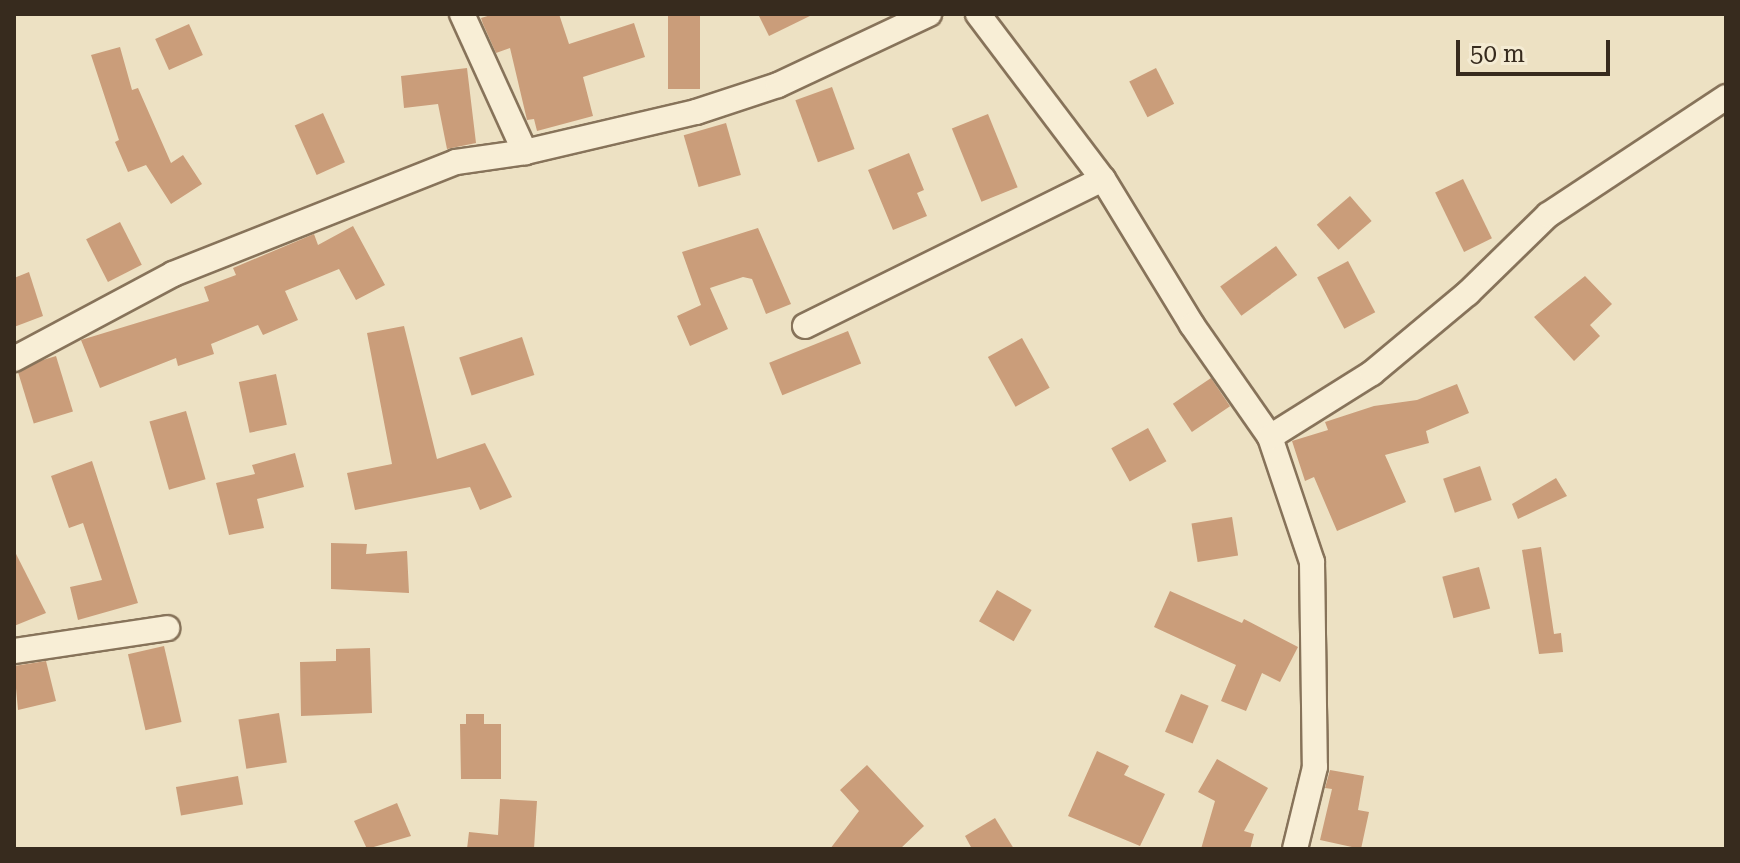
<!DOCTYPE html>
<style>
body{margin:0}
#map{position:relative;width:1740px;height:863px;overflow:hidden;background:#ede1c3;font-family:"Roboto Serif",serif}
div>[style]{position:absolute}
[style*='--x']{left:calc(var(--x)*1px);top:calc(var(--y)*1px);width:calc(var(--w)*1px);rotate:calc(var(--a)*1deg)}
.building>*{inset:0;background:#ca9d7a;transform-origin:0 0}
.roads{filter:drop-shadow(2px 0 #87735a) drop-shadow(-2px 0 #87735a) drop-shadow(0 2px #87735a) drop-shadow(0 -2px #87735a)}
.minor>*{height:24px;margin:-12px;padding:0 12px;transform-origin:12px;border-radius:12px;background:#f8eed6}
span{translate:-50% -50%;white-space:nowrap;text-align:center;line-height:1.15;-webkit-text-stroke:6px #f4ebd3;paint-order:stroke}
.frame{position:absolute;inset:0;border:16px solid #372b1e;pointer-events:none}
.scale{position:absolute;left:1456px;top:40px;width:154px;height:36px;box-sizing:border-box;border:4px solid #372b1e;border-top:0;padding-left:10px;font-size:24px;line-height:28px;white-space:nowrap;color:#372b1e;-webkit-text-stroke:6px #f4ebd3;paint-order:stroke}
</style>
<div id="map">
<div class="building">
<i style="clip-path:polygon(494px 14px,559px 14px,569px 44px,634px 23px,645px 57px,583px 77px,593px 116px,537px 131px,534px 119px,527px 120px,510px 48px,496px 53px,483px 24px,481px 18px)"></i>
<i style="left:668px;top:14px;width:32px;height:75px"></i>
<i style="clip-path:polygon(758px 14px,814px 14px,769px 36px)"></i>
<i style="left:189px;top:24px;width:34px;height:37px;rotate:66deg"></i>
<i style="clip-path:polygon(120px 47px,132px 90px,138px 88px,171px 163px,183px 155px,202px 184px,171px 204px,146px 165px,128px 172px,115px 142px,119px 140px,91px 55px)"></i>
<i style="clip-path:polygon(467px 68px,476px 143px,447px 149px,438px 104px,404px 108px,401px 76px)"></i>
<i style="left:1156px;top:68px;width:40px;height:30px;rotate:63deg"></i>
<i style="left:832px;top:87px;width:66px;height:39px;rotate:70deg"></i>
<i style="left:323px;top:113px;width:54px;height:31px;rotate:66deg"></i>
<i style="left:988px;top:114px;width:79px;height:39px;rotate:68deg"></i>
<i style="left:726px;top:123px;width:54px;height:44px;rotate:74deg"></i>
<i style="clip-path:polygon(909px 153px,924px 190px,917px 193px,927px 216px,893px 230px,868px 170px)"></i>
<i style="left:1463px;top:179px;width:66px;height:31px;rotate:64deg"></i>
<i style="left:1350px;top:196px;width:33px;height:44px;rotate:49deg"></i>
<i style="left:120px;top:222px;width:48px;height:38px;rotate:63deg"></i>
<i style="clip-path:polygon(353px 226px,385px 285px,356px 300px,339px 269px,285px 291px,298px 320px,263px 335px,258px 325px,211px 344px,214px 354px,178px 366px,176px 358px,100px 388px,81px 340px,209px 301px,204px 287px,236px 275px,233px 268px,314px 234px,318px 245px)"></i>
<i style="clip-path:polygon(758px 228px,791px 304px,766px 314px,752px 279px,743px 277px,710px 288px,728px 329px,690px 346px,677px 316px,701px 305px,682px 252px)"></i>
<i style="left:1276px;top:246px;width:36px;height:69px;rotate:54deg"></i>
<i style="left:1348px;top:261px;width:58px;height:35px;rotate:62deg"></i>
<i style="clip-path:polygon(29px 272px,43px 316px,14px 327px,14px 278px)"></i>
<i style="clip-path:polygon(1585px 276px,1612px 304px,1590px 325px,1600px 336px,1574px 361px,1534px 317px)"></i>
<i style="clip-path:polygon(404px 326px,437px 459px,485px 443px,512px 497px,480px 510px,470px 487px,355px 510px,347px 473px,392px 464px,367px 333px)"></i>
<i style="left:848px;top:331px;width:35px;height:85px;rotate:68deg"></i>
<i style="left:522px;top:337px;width:40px;height:66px;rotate:72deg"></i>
<i style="left:1022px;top:338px;width:57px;height:39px;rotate:61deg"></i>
<i style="left:56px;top:356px;width:58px;height:41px;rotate:73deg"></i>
<i style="left:276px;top:374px;width:52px;height:38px;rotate:78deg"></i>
<i style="left:1211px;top:378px;width:34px;height:46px;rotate:56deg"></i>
<i style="clip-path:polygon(1457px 384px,1469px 413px,1426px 431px,1429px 443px,1385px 455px,1406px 502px,1337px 531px,1314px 477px,1305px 481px,1292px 441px,1328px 430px,1325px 422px,1374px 406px,1417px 400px)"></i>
<i style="left:186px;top:411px;width:71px;height:38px;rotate:74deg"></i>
<i style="left:1148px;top:428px;width:38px;height:42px;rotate:61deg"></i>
<i style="clip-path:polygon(295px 453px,304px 487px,257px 499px,264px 528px,229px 535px,216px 483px,255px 474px,252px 465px)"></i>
<i style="clip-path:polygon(92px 461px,138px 603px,78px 620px,70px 587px,102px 580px,83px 523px,69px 528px,51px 476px)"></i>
<i style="left:1480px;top:466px;width:36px;height:39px;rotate:71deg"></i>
<i style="clip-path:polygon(1556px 478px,1567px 496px,1518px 519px,1512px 504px)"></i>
<i style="left:1232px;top:517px;width:39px;height:41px;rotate:81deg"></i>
<i style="clip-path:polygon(331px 543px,367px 544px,366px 554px,407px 551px,409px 593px,331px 589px)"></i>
<i style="clip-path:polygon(1541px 547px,1554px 634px,1561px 633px,1563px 652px,1539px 654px,1522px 550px)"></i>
<i style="clip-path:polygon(14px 550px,46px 613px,14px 626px)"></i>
<i style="left:1479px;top:567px;width:43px;height:38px;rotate:75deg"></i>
<i style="left:997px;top:590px;width:40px;height:36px;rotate:30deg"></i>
<i style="clip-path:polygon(1170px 591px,1242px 623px,1244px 619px,1298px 647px,1280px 682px,1262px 673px,1246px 711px,1221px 701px,1236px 665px,1154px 627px)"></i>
<i style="left:164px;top:646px;width:78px;height:37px;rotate:77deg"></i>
<i style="clip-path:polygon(370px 648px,372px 713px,301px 716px,300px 662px,336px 661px,336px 649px)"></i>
<i style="clip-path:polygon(46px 661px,56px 701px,18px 710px,14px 666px)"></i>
<i style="left:1181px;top:694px;width:30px;height:41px;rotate:23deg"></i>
<i style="left:279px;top:713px;width:50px;height:41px;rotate:81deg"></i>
<i style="clip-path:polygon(466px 714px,484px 714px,484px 724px,501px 724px,501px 779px,461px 779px,460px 724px,466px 724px)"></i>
<i style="clip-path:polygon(1097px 751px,1129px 766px,1124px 775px,1165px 794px,1140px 846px,1068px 816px)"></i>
<i style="clip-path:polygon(1217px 759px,1268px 788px,1244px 831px,1254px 834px,1250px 849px,1201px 849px,1215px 801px,1198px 792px)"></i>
<i style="clip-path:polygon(867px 765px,924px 826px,900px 849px,830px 849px,859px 811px,840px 790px)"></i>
<i style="clip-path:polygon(1330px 770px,1364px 776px,1358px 810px,1369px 812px,1361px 849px,1320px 840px,1332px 789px,1325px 788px)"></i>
<i style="left:238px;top:776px;width:29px;height:63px;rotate:80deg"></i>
<i style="clip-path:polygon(500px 799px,537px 801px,534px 849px,467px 849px,469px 832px,498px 835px)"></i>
<i style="clip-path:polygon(397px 803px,411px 836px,367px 849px,354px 821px)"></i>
<i style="clip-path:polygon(995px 818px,1014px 849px,972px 849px,965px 836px)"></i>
</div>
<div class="roads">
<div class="minor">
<i style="--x:462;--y:14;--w:152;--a:65.5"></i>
<i style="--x:978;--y:14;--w:207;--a:52.9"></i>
<i style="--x:1103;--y:179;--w:171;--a:58.6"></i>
<i style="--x:1192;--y:325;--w:136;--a:55.1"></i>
<i style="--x:1270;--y:437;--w:132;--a:71.4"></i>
<i style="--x:1312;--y:562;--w:205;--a:89.2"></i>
<i style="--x:1315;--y:767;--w:84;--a:103.7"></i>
<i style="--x:805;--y:326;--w:332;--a:-26.3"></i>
<i style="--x:14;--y:359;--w:180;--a:-28.1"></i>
<i style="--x:173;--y:274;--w:304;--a:-21.6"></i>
<i style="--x:456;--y:162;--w:70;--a:-8.2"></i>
<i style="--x:525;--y:152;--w:176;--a:-13.2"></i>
<i style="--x:696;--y:112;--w:86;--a:-18.2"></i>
<i style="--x:778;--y:85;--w:167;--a:-25.2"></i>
<i style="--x:1270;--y:437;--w:120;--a:-32.1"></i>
<i style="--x:1372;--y:373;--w:125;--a:-39.8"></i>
<i style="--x:1468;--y:293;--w:112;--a:-44.3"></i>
<i style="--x:1548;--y:215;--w:214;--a:-33.5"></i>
<i style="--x:14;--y:651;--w:155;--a:-8.5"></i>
</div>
</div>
<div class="frame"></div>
<div class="scale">50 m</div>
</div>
